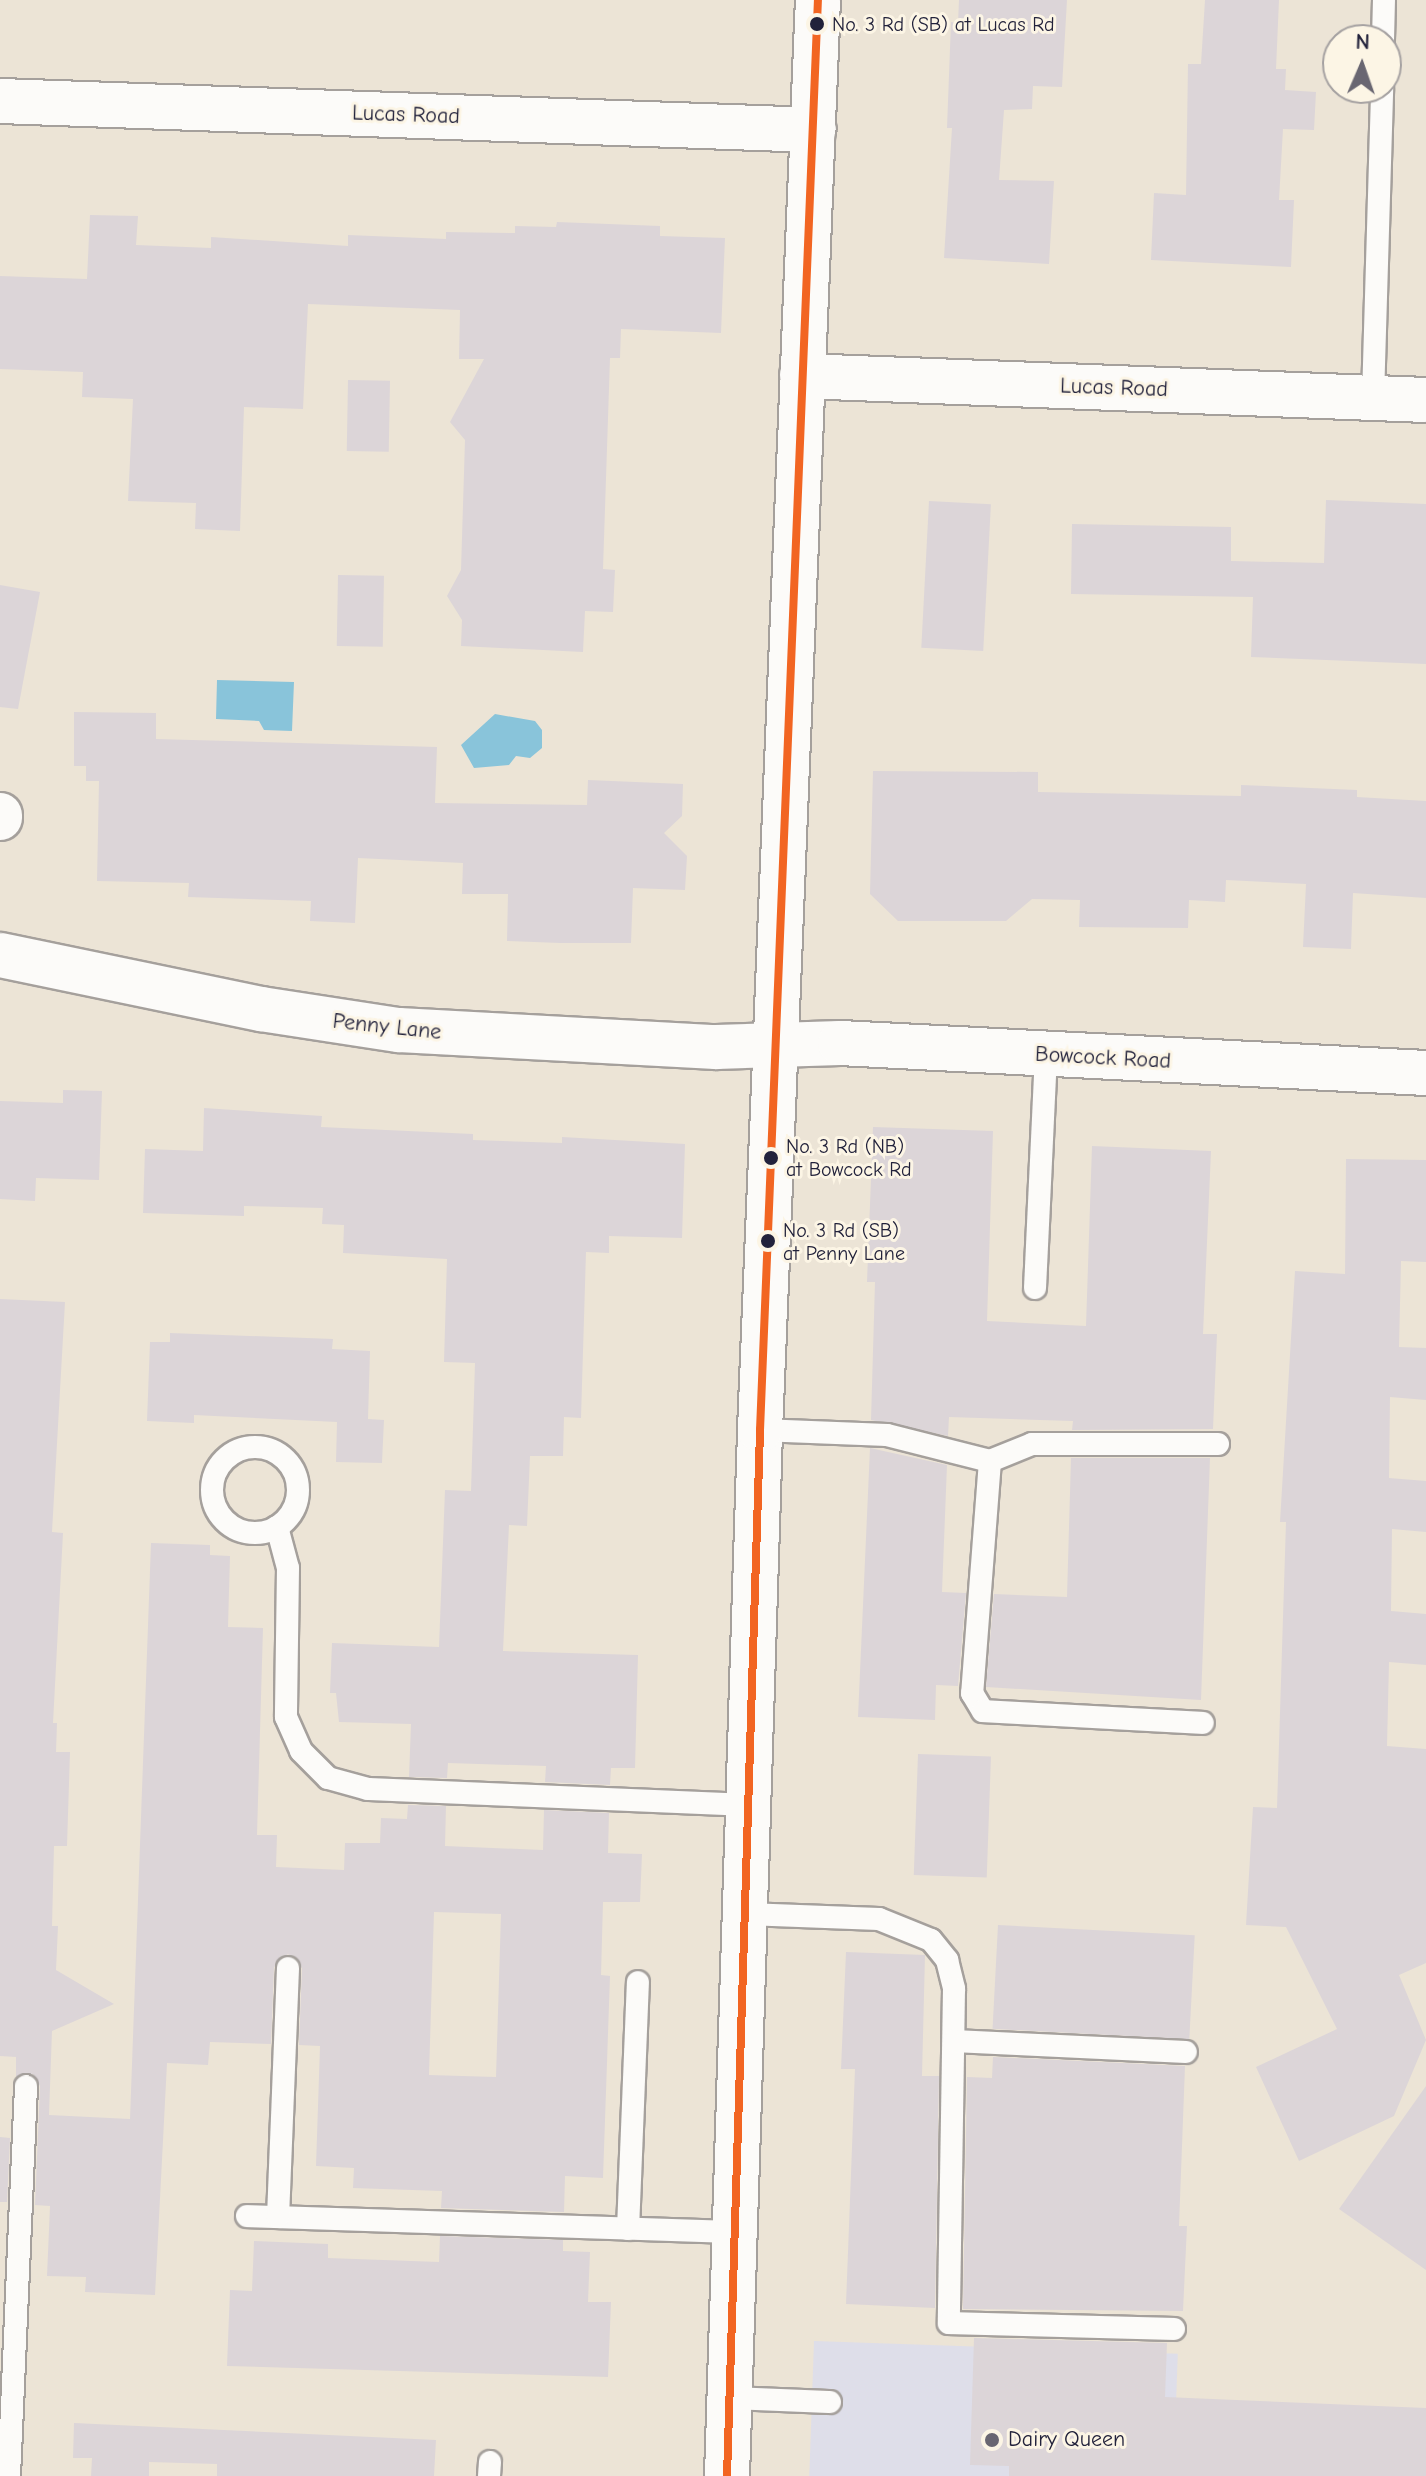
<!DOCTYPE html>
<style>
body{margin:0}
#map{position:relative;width:1426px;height:2476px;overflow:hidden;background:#ece4d6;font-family:"Comic Neue",sans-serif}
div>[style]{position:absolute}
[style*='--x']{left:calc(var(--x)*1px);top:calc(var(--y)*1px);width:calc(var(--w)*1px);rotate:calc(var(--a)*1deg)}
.built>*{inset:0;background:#dedee9;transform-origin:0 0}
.water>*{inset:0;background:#89c4da}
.building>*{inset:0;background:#dcd5d8;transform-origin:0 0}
.roads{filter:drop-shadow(2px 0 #a5a09c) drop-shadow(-2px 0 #a5a09c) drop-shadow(0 2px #a5a09c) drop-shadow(0 -2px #a5a09c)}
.lane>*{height:22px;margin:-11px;padding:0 11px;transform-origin:11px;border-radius:11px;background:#fcfbf9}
.lane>.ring{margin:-11px;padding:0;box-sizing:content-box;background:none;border:22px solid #fcfbf9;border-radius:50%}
.street>*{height:44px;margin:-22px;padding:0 22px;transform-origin:22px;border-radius:22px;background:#fcfbf9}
.secondary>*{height:44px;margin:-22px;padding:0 22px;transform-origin:22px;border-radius:22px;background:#fcfbf9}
.bus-1>*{height:8px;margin:-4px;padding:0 4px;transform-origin:4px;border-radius:4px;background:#f26522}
.dots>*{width:22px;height:22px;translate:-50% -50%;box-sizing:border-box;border:4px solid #fcf5e5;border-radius:50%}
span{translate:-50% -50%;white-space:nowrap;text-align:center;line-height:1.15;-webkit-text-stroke:6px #fcf5e5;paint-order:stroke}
.bus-label{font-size:20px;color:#22223b}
.left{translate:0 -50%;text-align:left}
.street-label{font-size:22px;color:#22223b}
.poi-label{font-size:22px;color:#22223b}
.north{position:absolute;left:1322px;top:24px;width:80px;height:80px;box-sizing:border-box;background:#fcf5e5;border:2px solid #a5a1a1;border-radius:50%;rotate:2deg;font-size:22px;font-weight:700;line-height:32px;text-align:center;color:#22223b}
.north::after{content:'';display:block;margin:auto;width:28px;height:36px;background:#696671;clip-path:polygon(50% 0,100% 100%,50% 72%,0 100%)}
</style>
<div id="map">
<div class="built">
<i style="left:814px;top:2341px;width:364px;height:135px;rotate:2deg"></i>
</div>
<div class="water">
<i style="clip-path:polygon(217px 680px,294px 682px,292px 731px,264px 730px,259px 721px,216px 719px)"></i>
<i style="clip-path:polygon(495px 714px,535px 721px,542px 730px,542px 748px,530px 758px,516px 756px,509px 765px,474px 768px,461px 745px)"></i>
</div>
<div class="building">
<i style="clip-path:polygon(959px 0,1067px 0,1062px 87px,1033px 86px,1032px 109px,1004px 110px,999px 180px,1054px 181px,1049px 264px,944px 258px,952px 128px,947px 128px,951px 22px,958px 23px)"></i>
<i style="clip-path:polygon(1205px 0,1279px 0,1276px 69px,1286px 69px,1285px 90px,1316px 92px,1314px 130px,1283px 129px,1279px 200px,1294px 200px,1291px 267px,1151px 260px,1154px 193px,1186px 195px,1188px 64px,1201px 64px)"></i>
<i style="clip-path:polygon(90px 215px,138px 216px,136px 245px,211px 248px,211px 237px,348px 246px,348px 235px,446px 239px,446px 232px,515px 233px,515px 226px,556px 227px,557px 222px,660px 226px,660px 236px,725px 238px,721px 333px,621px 329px,620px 358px,610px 358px,603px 569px,615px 570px,613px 612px,585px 611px,583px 652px,461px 646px,462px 620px,447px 596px,461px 570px,465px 440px,450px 422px,484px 359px,459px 359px,460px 310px,308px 304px,303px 409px,244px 407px,240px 531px,195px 529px,196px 503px,128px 501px,133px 399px,82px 397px,83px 372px,0 369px,0 276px,87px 279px)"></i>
<i style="left:348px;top:380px;width:42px;height:71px;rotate:1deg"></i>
<i style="clip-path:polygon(1326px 500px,1426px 504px,1426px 664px,1251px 657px,1253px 597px,1071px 594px,1072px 524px,1231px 527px,1231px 561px,1324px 563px)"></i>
<i style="left:929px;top:501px;width:62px;height:147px;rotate:3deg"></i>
<i style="left:338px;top:575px;width:46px;height:71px;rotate:1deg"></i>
<i style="clip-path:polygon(0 585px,40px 592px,18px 709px,0 707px)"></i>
<i style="clip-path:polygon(74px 712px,156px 713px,156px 739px,437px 747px,435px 803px,587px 805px,588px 780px,683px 784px,682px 816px,664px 833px,687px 856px,685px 890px,633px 888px,631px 943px,560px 943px,507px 941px,508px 894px,462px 894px,463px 863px,358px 858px,355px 923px,310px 921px,311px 901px,188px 897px,189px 883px,97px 881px,99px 781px,86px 781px,86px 766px,74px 766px)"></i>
<i style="clip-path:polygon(873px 771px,1038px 772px,1038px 792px,1241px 796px,1241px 785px,1357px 790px,1357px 797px,1426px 801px,1426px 898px,1353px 893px,1351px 949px,1303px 947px,1306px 884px,1226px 880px,1225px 902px,1189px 900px,1188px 928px,1079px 927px,1080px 900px,1032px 899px,1006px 921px,898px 921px,870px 894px)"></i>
<i style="clip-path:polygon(63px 1090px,102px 1091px,99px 1180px,36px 1178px,35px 1201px,0 1199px,0 1101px,63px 1103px)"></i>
<i style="clip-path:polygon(204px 1108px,322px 1116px,321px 1127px,473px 1134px,473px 1140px,562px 1143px,562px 1137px,685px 1144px,682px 1238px,609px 1236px,609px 1253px,586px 1252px,581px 1418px,564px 1417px,563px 1456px,530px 1456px,527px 1526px,509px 1525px,503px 1651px,638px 1655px,635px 1768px,611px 1768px,610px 1785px,545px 1782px,546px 1766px,448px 1763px,447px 1778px,409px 1777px,411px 1724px,339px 1722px,336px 1693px,330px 1693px,332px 1643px,439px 1647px,445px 1490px,471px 1491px,475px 1363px,444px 1362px,447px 1259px,343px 1253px,344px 1225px,322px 1224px,323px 1208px,244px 1206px,244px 1216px,143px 1213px,145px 1149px,203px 1151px)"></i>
<i style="clip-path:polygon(873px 1127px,993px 1131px,987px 1321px,1086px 1326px,1092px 1146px,1211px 1151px,1203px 1334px,1217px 1334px,1213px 1429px,1072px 1430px,1073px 1421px,949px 1417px,948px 1436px,871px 1420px,875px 1282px,867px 1282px)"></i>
<i style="clip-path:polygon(1346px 1159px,1426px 1160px,1426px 1262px,1401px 1261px,1399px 1347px,1426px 1348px,1426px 1400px,1390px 1397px,1389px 1478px,1426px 1481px,1426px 1532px,1392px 1529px,1391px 1611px,1426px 1614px,1426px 1665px,1389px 1662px,1387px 1746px,1426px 1749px,1426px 1963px,1399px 1975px,1426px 2040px,1394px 2116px,1299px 2161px,1256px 2067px,1337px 2029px,1286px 1927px,1246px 1925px,1253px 1807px,1277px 1808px,1286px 1522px,1280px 1522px,1295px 1271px,1345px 1274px)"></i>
<i style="clip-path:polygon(evenodd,0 1299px,65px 1302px,52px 1532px,63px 1533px,53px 1723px,57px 1723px,56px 1752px,70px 1752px,67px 1846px,54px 1846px,52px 1926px,58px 1926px,56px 1970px,114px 2004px,52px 2031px,49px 2115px,130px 2119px,151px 1543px,210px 1545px,210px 1555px,230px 1556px,228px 1627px,263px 1628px,257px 1835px,277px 1835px,276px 1867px,344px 1870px,345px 1843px,380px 1843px,381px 1818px,407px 1819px,408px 1805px,446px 1806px,445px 1846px,543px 1850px,544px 1810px,609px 1813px,608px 1853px,642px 1854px,640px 1902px,603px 1902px,601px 1975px,610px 1976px,603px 2178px,565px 2176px,564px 2212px,441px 2208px,442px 2191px,353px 2188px,354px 2168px,316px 2166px,320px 2046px,299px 2045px,302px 1968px,288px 1954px,274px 1967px,271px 2044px,210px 2042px,208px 2065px,167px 2063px,155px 2295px,85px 2292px,86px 2277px,47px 2276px,50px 2206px,35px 2205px,40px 2086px,33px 2074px,16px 2077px,16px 2057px,0 2056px,0 1299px,434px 1912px,501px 1914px,496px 2077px,429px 2075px,434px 1912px)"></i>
<i style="clip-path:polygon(170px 1333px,333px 1339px,332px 1349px,370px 1351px,368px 1419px,384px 1420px,382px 1463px,336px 1462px,337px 1422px,194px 1415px,194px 1423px,147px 1421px,150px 1342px,170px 1342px)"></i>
<i style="clip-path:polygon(870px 1448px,947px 1465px,942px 1592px,966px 1593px,958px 1686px,936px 1685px,935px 1720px,858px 1717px)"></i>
<i style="clip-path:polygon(1071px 1458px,1210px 1458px,1201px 1700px,986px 1687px,994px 1594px,1067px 1597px)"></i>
<i style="left:918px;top:1754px;width:73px;height:121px;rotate:2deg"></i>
<i style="left:998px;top:1925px;width:197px;height:104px;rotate:3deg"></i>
<i style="clip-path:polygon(846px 1952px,925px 1955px,922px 2076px,939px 2076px,935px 2308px,846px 2304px,855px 2069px,841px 2069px)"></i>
<i style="clip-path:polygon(993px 2057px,1185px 2066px,1179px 2226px,1187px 2226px,1183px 2311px,963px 2309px,967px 2077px,992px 2078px)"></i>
<i style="clip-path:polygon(1426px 2086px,1426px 2270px,1339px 2209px)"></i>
<i style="clip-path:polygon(0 2137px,10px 2138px,7px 2202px,0 2202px)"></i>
<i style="clip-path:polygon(440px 2236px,563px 2240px,563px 2251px,590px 2252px,588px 2302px,611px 2302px,608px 2377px,227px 2366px,230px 2290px,252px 2291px,254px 2241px,328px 2244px,328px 2258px,439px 2262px)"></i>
<i style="clip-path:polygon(974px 2338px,1167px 2343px,1165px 2397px,1426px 2408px,1426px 2476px,1009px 2476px,1009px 2466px,970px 2465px)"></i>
<i style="clip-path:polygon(74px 2423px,436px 2440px,434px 2476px,217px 2476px,217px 2464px,149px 2462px,149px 2476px,91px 2476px,92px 2458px,73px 2458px)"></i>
</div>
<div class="roads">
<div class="lane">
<i style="--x:1383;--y:40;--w:40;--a:-88.6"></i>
<i style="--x:1373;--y:398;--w:310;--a:-88.3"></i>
<i style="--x:1035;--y:1288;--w:232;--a:-87.3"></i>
<i style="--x:760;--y:1430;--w:127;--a:2.3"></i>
<i style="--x:887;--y:1435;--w:106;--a:14.2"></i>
<i style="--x:990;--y:1461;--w:45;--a:-22"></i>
<i style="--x:1032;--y:1444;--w:186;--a:0"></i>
<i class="ring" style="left:212px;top:1447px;width:64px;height:64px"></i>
<i style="--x:990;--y:1461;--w:233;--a:94.4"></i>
<i style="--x:972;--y:1693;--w:21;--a:59"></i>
<i style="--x:983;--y:1711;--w:220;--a:3.1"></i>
<i style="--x:277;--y:1527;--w:42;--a:75"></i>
<i style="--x:288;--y:1568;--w:149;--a:90.8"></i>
<i style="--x:286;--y:1717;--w:37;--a:66"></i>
<i style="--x:301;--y:1751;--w:38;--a:45"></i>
<i style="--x:328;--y:1778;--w:41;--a:15.4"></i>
<i style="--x:368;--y:1789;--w:382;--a:2.4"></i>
<i style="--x:746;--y:1914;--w:133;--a:2.2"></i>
<i style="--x:879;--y:1919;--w:56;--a:22"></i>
<i style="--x:931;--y:1940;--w:26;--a:51"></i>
<i style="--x:947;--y:1960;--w:30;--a:76"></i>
<i style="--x:954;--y:1989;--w:334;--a:90.9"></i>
<i style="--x:949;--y:2323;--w:225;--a:1.5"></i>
<i style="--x:954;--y:2041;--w:232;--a:2.7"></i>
<i style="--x:247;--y:2216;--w:490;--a:1.9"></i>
<i style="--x:278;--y:2217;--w:249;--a:-87.7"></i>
<i style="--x:628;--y:2229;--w:247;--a:-87.7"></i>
<i style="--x:730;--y:2398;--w:100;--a:2.3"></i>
<i style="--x:9;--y:2476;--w:390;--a:-87.5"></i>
<i style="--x:489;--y:2476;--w:14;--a:-86"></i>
</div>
<div class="street">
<i style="--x:0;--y:101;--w:814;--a:2.04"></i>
<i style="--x:802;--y:376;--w:624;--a:2.2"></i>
<i style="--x:0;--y:815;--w:3;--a:90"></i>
<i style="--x:0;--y:955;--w:267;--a:11.7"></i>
<i style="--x:261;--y:1009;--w:140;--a:8.7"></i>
<i style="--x:399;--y:1030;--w:317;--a:3.1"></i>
<i style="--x:716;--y:1047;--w:124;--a:-1.8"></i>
<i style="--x:840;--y:1043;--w:587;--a:2.93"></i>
</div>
<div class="secondary">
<i style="--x:727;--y:2476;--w:1047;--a:-88.19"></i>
<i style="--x:760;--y:1430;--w:1431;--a:-87.68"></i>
</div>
</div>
<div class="bus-1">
<i style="--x:727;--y:2476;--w:1047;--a:-88.19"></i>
<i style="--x:760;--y:1430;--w:1431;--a:-87.68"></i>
</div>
<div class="dots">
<i style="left:817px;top:24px;background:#22223b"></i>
<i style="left:771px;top:1158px;background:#22223b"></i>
<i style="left:768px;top:1241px;background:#22223b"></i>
<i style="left:992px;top:2440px;background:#696671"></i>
</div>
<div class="bus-label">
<span class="left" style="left:832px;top:24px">No. 3 Rd (SB) at Lucas Rd</span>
<span class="left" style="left:786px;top:1158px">No. 3 Rd (NB)<br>at Bowcock Rd</span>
<span class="left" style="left:783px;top:1242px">No. 3 Rd (SB)<br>at Penny Lane</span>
</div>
<div class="street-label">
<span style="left:406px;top:115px;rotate:2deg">Lucas Road</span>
<span style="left:1114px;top:388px;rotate:2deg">Lucas Road</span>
<span style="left:387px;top:1027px;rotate:6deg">Penny Lane</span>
<span style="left:1103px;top:1058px;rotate:3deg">Bowcock Road</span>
</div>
<div class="poi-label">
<span class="left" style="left:1008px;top:2440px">Dairy Queen</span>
</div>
<div class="north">N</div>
</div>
